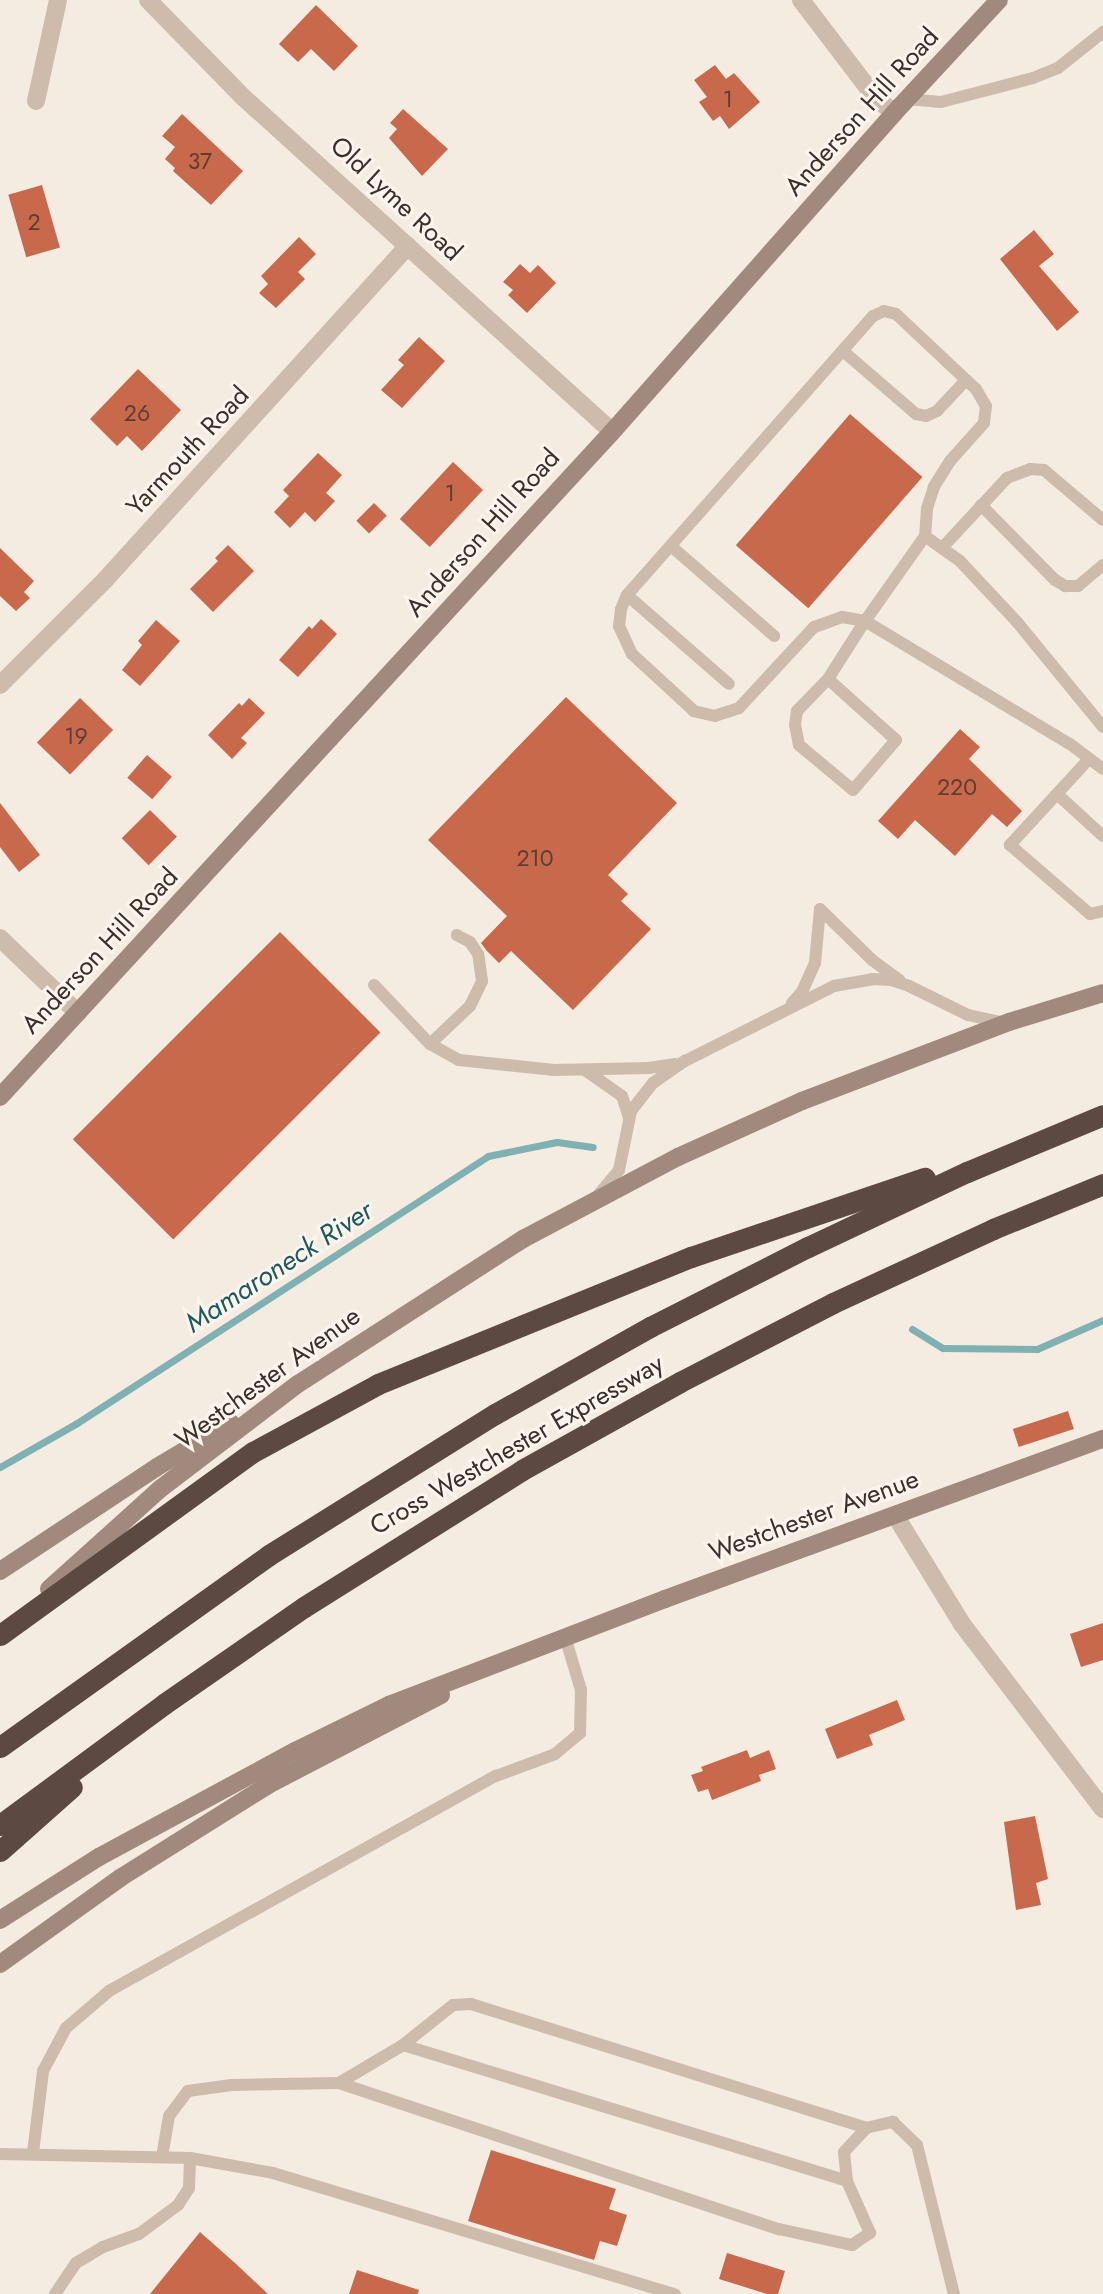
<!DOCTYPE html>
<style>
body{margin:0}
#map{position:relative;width:1103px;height:2294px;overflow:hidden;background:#f4ebe1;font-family:Jost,sans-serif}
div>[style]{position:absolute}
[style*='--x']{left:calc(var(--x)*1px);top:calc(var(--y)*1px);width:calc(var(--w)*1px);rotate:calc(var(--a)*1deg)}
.stream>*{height:7px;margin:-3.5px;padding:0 3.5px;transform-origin:3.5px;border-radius:3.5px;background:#7fb0b2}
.building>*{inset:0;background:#c8694b;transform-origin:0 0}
.lane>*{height:12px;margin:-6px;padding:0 6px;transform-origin:6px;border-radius:6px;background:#cdbbac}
.street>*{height:18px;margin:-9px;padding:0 9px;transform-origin:9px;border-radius:9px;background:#cdbbac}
.secondary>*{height:18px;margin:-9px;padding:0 9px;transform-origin:9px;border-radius:9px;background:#a18a7d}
.highway>*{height:21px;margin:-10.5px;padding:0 10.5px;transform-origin:10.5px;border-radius:10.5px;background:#5c4a42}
span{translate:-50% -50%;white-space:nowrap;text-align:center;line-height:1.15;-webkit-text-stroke:6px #fbf5ee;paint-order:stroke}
.number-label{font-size:23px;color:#5e3e33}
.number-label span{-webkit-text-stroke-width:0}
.street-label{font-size:26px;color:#3b302b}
.water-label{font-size:28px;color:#1f5a5e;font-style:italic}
</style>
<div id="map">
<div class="stream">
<i style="--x:912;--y:1329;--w:36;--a:32"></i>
<i style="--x:943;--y:1348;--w:94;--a:0.6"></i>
<i style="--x:1037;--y:1349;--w:72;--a:-23.7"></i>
<i style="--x:0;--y:1467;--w:89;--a:-29.7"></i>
<i style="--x:77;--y:1423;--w:490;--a:-33"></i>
<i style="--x:488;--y:1156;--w:70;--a:-11.5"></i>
<i style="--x:557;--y:1142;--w:36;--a:8"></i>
</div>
<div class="building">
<i style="clip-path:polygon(316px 5px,358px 46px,334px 71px,311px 49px,298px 62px,279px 44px)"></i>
<i style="clip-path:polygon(715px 65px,726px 79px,734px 73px,760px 102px,729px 129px,720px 116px,713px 121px,699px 102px,707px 97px,694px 80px)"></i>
<i style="clip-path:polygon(403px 109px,448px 149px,422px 176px,389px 138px,397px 129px,390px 123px)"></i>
<i style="clip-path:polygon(182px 114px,243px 171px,211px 205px,173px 171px,175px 168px,165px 159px,175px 147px,162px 136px)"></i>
<i style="left:42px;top:185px;width:65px;height:35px;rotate:74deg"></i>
<i style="clip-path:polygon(1034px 230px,1054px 254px,1039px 266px,1079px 312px,1057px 331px,1000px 259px)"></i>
<i style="clip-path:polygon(299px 237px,316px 254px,298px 272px,305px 279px,276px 308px,259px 293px,268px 284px,261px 276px)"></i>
<i style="clip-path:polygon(520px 264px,530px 273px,538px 265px,556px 283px,527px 313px,508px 295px,513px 290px,503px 282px)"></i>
<i style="clip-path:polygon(419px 337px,445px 361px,402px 408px,381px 390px,404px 365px,398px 360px)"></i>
<i style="clip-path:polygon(138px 369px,181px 410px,142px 451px,127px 436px,117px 446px,90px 419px)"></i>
<i style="left:850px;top:414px;width:96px;height:174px;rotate:41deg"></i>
<i style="clip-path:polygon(318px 453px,342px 475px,326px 493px,335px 501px,315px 522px,305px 512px,290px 528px,274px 512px,289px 496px,283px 490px)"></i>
<i style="left:453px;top:462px;width:41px;height:78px;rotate:43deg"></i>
<i style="left:374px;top:503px;width:18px;height:25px;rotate:45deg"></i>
<i style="clip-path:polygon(228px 545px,254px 571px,213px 612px,190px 589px,218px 561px,215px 558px)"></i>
<i style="clip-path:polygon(0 548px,34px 581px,24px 592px,30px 598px,16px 611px,0 596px)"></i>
<i style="clip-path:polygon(321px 619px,337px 634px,298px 677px,279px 660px,309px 626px,312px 629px)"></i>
<i style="clip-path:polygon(156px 620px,180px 641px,140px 686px,122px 670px,142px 645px,138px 641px)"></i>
<i style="clip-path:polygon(566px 697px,677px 803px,608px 875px,628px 894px,621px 901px,651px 929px,573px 1010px,511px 951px,499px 963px,486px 950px,481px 943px,507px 916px,428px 840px)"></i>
<i style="left:80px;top:698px;width:46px;height:62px;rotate:44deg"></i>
<i style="clip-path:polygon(249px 698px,265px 713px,241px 738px,247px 743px,232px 759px,208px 735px,239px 703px,242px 706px)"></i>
<i style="clip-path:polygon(960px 729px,980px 747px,969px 759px,1022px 811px,1007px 827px,992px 814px,955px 856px,915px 820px,898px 839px,878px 821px)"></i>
<i style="left:147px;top:755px;width:33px;height:30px;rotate:41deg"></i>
<i style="clip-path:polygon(0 803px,40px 855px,19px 872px,0 847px)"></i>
<i style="left:150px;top:810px;width:38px;height:40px;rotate:45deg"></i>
<i style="left:280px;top:932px;width:142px;height:293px;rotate:45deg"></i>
<i style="left:1068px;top:1411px;width:19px;height:58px;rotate:72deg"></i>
<i style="clip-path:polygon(1103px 1623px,1103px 1660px,1081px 1667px,1070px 1634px)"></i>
<i style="clip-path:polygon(897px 1700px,905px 1720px,869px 1735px,873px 1745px,837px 1759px,825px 1729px)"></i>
<i style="clip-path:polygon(747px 1750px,750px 1758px,769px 1750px,776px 1769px,759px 1775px,761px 1781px,712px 1800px,708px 1789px,698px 1792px,691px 1775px,703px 1771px,701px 1767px)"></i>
<i style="clip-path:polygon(1035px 1816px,1048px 1879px,1036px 1883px,1041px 1905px,1016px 1910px,1004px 1822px)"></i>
<i style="clip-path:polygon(491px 2150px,616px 2189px,609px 2209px,627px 2215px,617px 2246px,600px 2241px,594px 2260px,468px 2221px)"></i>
<i style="clip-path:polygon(200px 2232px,235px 2263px,268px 2294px,150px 2294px)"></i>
<i style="clip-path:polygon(727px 2253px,785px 2271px,778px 2294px,767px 2294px,719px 2279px)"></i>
<i style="clip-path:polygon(357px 2270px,419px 2290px,418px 2294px,349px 2294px)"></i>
</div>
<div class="lane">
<i style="--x:907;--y:99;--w:34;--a:5"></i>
<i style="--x:941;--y:102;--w:95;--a:-14.6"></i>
<i style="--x:1033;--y:78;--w:27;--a:-22"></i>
<i style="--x:1058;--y:68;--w:58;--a:-38.7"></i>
<i style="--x:843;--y:351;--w:96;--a:40.8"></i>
<i style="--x:916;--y:414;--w:10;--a:11"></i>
<i style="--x:926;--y:416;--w:12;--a:-24"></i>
<i style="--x:937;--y:411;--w:42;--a:-46.9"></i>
<i style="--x:981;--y:505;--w:105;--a:45.4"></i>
<i style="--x:1055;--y:580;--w:12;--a:31"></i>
<i style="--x:1065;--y:586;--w:13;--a:0"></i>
<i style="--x:1078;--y:586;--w:33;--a:-40"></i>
<i style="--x:671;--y:546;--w:137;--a:41.1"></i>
<i style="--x:942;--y:548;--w:96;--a:-47.1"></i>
<i style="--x:1007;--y:478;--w:25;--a:-21"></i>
<i style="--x:1030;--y:469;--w:14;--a:4"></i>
<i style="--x:1044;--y:470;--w:77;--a:40.3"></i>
<i style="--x:627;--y:595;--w:135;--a:41.1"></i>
<i style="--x:828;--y:679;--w:91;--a:41.9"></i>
<i style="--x:896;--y:740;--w:66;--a:130.7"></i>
<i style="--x:853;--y:790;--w:70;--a:-140.2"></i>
<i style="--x:799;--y:745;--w:20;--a:-101"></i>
<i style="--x:795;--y:725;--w:14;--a:-82"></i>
<i style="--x:797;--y:711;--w:45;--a:-45.9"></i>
<i style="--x:828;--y:679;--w:69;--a:-57.5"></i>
<i style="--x:865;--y:621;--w:23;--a:-170"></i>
<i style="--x:842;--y:617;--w:30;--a:160"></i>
<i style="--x:814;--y:627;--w:110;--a:132.8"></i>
<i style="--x:739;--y:708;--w:25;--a:162"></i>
<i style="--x:715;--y:716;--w:22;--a:-167"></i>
<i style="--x:694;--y:711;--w:84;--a:-137.4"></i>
<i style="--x:632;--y:654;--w:31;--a:-115"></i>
<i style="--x:619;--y:626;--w:17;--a:-83"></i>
<i style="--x:621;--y:609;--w:15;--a:-67"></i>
<i style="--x:627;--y:595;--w:372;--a:-48.6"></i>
<i style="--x:873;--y:316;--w:12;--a:-24"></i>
<i style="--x:884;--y:311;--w:12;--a:14"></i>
<i style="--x:896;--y:314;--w:110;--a:43.2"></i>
<i style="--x:976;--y:389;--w:20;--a:60"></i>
<i style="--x:986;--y:406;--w:17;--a:97"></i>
<i style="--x:984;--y:423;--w:51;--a:131.8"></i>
<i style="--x:950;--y:461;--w:31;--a:122"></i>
<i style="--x:934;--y:487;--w:23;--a:108"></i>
<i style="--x:927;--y:509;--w:27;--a:94"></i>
<i style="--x:1103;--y:727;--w:136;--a:-129.3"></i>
<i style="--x:1017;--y:622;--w:83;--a:-133.1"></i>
<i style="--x:960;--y:561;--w:43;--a:-144.5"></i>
<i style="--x:925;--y:536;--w:104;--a:125.2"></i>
<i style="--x:865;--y:621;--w:239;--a:31"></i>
<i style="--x:1070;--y:744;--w:41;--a:37.1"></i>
<i style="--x:1089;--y:759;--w:117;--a:132.6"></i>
<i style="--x:1010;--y:845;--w:106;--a:40.8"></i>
<i style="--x:1090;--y:914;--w:13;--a:-13"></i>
<i style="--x:1057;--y:794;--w:62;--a:42.4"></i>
<i style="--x:820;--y:909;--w:73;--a:44.4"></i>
<i style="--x:872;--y:960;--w:34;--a:36"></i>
<i style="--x:374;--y:985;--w:81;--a:46.5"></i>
<i style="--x:430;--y:1044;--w:33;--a:29"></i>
<i style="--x:459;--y:1060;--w:96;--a:6"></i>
<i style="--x:554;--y:1070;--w:95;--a:-1.2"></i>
<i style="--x:649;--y:1068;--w:26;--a:-9"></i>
<i style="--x:792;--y:1003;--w:15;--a:-48"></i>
<i style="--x:802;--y:992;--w:32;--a:-66"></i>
<i style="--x:815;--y:963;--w:54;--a:-84.7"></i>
<i style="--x:430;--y:1044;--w:55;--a:-43.5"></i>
<i style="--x:470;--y:1006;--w:28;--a:-64"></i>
<i style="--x:482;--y:981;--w:27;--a:-98"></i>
<i style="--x:478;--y:954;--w:14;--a:-124"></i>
<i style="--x:470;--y:942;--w:15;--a:-152"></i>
<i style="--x:585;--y:1070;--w:45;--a:35.1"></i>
<i style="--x:622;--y:1096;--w:23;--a:72"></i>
<i style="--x:599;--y:1194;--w:31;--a:-50"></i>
<i style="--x:619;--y:1170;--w:60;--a:-78.5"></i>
<i style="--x:631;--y:1111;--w:36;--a:-52"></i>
<i style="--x:653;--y:1083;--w:39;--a:-35"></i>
<i style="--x:685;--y:1061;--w:167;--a:-26.7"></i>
<i style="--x:834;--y:986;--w:39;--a:-10"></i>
<i style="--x:872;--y:979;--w:19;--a:3"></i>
<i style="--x:891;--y:980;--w:19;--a:18"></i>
<i style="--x:909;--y:986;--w:66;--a:26.2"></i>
<i style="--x:968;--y:1015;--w:35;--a:12"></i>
<i style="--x:403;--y:2045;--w:64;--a:-38.7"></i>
<i style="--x:453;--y:2005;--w:18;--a:-3"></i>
<i style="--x:471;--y:2004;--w:414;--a:17.4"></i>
<i style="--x:339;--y:2083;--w:74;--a:-30.7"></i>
<i style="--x:403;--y:2045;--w:464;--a:17"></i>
<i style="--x:33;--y:2153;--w:83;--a:-83"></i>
<i style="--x:43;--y:2071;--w:49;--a:-61.9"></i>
<i style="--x:66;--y:2028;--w:57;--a:-40.7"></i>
<i style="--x:109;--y:1991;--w:443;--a:-29.1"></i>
<i style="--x:496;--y:1776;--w:63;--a:-20.4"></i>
<i style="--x:555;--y:1754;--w:33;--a:-40"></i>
<i style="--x:580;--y:1733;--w:43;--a:-88.7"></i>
<i style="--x:581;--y:1690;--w:55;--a:-106.8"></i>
<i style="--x:0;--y:2154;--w:190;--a:1.2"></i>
<i style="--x:190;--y:2158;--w:84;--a:10.2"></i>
<i style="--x:273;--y:2173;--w:420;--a:16.8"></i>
<i style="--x:162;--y:2157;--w:42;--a:-80.3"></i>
<i style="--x:169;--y:2116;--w:31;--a:-53"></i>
<i style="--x:188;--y:2091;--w:44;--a:-7.8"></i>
<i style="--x:232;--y:2085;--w:107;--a:-1.1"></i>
<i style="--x:339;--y:2083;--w:464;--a:18.4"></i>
<i style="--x:779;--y:2229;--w:75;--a:12.4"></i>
<i style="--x:852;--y:2245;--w:22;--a:-34"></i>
<i style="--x:870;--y:2233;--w:57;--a:-113.9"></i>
<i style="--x:847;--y:2181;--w:29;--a:-96"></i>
<i style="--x:844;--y:2152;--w:33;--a:-47"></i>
<i style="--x:866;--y:2128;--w:28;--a:-13"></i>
<i style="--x:893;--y:2122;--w:33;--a:44"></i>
<i style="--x:917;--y:2145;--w:154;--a:76.1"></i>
<i style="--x:55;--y:2294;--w:37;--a:-56"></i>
<i style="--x:76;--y:2263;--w:31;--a:-31"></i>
<i style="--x:103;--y:2247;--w:38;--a:-20"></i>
<i style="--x:139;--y:2234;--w:49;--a:-36.6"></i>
<i style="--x:178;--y:2205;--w:20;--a:-57"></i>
<i style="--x:189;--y:2188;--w:30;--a:-88"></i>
</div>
<div class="street">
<i style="--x:148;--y:0;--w:136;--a:45.6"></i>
<i style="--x:243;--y:97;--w:498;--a:42.2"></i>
<i style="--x:801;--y:0;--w:122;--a:52.7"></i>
<i style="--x:875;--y:97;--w:25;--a:40"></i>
<i style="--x:36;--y:101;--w:103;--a:-77.7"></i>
<i style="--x:0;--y:685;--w:148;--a:-45"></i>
<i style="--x:105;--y:580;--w:451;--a:-47.8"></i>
<i style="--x:0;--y:938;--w:108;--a:43.9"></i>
<i style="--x:895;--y:1515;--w:128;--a:58.4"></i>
<i style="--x:962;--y:1624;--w:233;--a:52.7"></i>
</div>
<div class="secondary">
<i style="--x:0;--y:1097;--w:904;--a:-47.38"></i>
<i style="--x:612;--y:432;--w:426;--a:-48.5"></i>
<i style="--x:894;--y:113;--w:154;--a:-47.1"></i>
<i style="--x:0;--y:1571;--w:188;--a:-33.5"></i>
<i style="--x:157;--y:1467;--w:86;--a:-30.7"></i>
<i style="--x:49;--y:1589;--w:149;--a:-42"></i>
<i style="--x:160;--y:1489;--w:173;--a:-37.3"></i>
<i style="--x:298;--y:1384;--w:268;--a:-32.8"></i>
<i style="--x:523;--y:1239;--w:175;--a:-27.9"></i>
<i style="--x:678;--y:1157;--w:136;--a:-24.3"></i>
<i style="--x:802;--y:1101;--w:222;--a:-20.9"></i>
<i style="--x:1009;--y:1022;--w:98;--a:-17.1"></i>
<i style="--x:0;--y:1920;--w:117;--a:-32.5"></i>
<i style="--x:99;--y:1857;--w:223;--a:-28.4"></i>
<i style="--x:295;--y:1751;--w:105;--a:-26.1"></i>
<i style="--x:389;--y:1705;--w:296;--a:-21"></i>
<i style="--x:665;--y:1599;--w:466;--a:-20.1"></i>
<i style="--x:0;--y:1964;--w:148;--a:-35.6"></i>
<i style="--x:120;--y:1878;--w:175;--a:-32.1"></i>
<i style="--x:268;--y:1785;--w:195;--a:-27.5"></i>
</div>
<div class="highway">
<i style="--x:0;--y:1635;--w:312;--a:-35.9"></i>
<i style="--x:253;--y:1452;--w:142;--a:-28.5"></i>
<i style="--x:378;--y:1384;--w:338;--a:-22.1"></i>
<i style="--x:691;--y:1257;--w:247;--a:-18.7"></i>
<i style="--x:0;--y:1747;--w:330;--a:-35.5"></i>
<i style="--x:269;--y:1555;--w:266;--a:-32"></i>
<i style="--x:495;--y:1414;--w:178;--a:-29.3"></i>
<i style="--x:650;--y:1327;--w:177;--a:-26.9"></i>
<i style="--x:808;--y:1247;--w:176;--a:-25.3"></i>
<i style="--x:967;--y:1172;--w:147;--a:-22.7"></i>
<i style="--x:0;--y:1825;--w:204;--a:-36.4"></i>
<i style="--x:164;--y:1704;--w:170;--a:-34.7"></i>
<i style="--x:304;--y:1607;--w:257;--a:-32.1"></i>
<i style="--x:522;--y:1470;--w:181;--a:-29.1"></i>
<i style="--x:680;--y:1382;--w:172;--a:-27.3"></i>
<i style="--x:833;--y:1303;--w:176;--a:-24.8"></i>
<i style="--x:993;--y:1229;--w:119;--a:-22.2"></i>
<i style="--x:0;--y:1851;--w:96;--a:-41.6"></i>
</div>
<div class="number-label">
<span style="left:728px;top:99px">1</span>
<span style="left:200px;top:161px">37</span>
<span style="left:34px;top:222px">2</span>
<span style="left:137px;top:413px">26</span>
<span style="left:450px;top:493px">1</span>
<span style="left:76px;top:736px">19</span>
<span style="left:957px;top:787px">220</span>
<span style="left:535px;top:858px">210</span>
</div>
<div class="street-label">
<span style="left:862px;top:112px;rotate:-48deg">Anderson Hill Road</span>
<span style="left:396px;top:199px;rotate:43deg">Old Lyme Road</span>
<span style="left:188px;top:451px;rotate:-47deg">Yarmouth Road</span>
<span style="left:483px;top:533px;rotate:-48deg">Anderson Hill Road</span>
<span style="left:100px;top:951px;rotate:-47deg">Anderson Hill Road</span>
<span style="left:268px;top:1378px;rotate:-36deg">Westchester Avenue</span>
<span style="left:517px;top:1445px;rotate:-30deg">Cross Westchester Expressway</span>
<span style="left:814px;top:1516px;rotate:-20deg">Westchester Avenue</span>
</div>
<div class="water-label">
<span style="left:279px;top:1267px;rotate:-33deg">Mamaroneck River</span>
</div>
</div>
